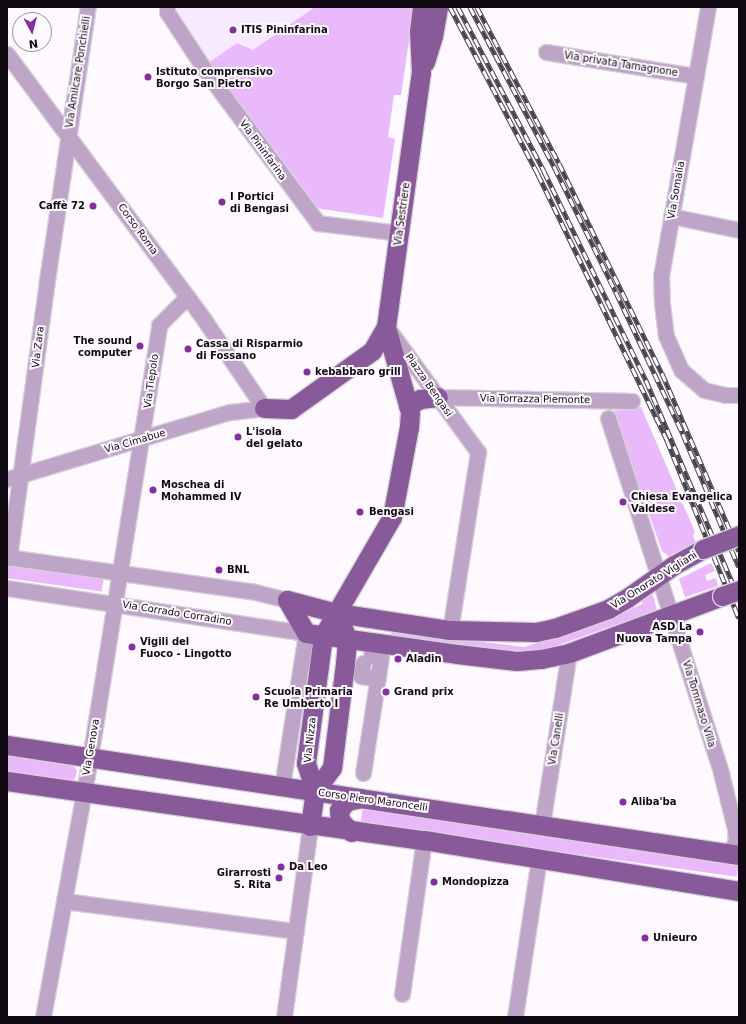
<!DOCTYPE html>
<meta charset="utf-8">
<style>
body{margin:0}
#map{position:relative;width:746px;height:1024px;overflow:hidden;background:#fdf9ff;font-family:"DejaVu Sans",sans-serif}
div>[style]{position:absolute}
[style*='--x']{left:calc(var(--x)*1px);top:calc(var(--y)*1px);width:calc(var(--w)*1px);rotate:calc(var(--a)*1deg)}
.built>*{inset:0;background:#f8eafe}
.green>*{inset:0;background:#eab9fb;transform-origin:0 0}
.roads{filter:drop-shadow(1px 0 #d7d3d9) drop-shadow(-1px 0 #d7d3d9) drop-shadow(0 1px #d7d3d9) drop-shadow(0 -1px #d7d3d9)}
.minor>*{height:15px;margin:-7.5px;padding:0 7.5px;transform-origin:7.5px;border-radius:7.5px;background:#bea4c7}
.major>*{height:19px;margin:-9.5px;padding:0 9.5px;transform-origin:9.5px;border-radius:9.5px;background:#895a99}
.rail>*{height:4.5px;margin-top:-2.25px;transform-origin:0;background:repeating-linear-gradient(90deg,#fdf9ff 0 9px,#464048 0 18px);box-sizing:border-box;border-block:1px solid #464048}
.bridges{filter:drop-shadow(1px 0 #d7d3d9) drop-shadow(-1px 0 #d7d3d9) drop-shadow(0 1px #d7d3d9) drop-shadow(0 -1px #d7d3d9)}
.major-bridge>*{height:19px;margin:-9.5px;padding:0 9.5px;transform-origin:9.5px;border-radius:9.5px;background:#895a99}
.dots>*{width:11px;height:11px;translate:-50% -50%;box-sizing:border-box;border:2px solid #fdf9ff;border-radius:50%}
span{translate:-50% -50%;white-space:nowrap;text-align:center;line-height:1.15;-webkit-text-stroke:4px #fdf9ff;paint-order:stroke}
.poi-label{font-size:10px;color:#100912;font-weight:700}
.left{translate:0 -50%;text-align:left}
.right{translate:-100% -50%;text-align:right}
.street-label{font-size:10px;color:#100912}
.frame{position:absolute;inset:0;border:8px solid #100912;pointer-events:none}
.north{position:absolute;left:12px;top:12px;width:40px;height:40px;box-sizing:border-box;background:#fdf9ff;border:1px solid #9e99a0;border-radius:50%;rotate:173deg;font-size:11px;font-weight:700;line-height:16px;text-align:center;color:#100912}
.north::after{content:'';display:block;margin:auto;width:14px;height:18px;background:#832f9d;clip-path:polygon(50% 0,100% 100%,50% 72%,0 100%)}
</style>
<div id="map">
<div class="built">
<i style="clip-path:polygon(177px 7px,315px 7px,253px 50px,237px 43px,208px 63px,175px 18px)"></i>
</div>
<div class="green">
<i style="clip-path:polygon(315px 7px,414px 7px,401px 95px,394px 95px,388px 137px,395px 139px,383px 218px,315px 208px,208px 63px,237px 43px,253px 50px)"></i>
<i style="clip-path:polygon(641px 407px,695px 532px,693px 535px,697px 546px,672px 559px,662px 551px,613px 411px)"></i>
<i style="left:7px;top:562px;width:98px;height:16px;rotate:8deg"></i>
<i style="clip-path:polygon(711px 563px,715px 571px,705px 575px,707px 581px,716px 578px,718px 586px,685px 597px,679px 579px)"></i>
<i style="clip-path:polygon(652px 592px,657px 610px,550px 648px,528px 653px,391px 638px,392px 631px,524px 647px,607px 621px,642px 604px,643px 597px)"></i>
<i style="clip-path:polygon(7px 753px,72px 763px,77px 771px,76px 776px,73px 781px,67px 782px,7px 773px)"></i>
<i style="left:363px;top:806px;width:380px;height:18px;rotate:8deg"></i>
</div>
<div class="roads">
<div class="minor">
<i style="--x:167;--y:7;--w:5;--a:90"></i>
<i style="--x:167;--y:12;--w:73;--a:56.7"></i>
<i style="--x:207;--y:73;--w:187;--a:53.5"></i>
<i style="--x:318;--y:223;--w:82;--a:7"></i>
<i style="--x:708;--y:7;--w:272;--a:99.9"></i>
<i style="--x:661;--y:275;--w:29;--a:88"></i>
<i style="--x:662;--y:304;--w:32;--a:83"></i>
<i style="--x:666;--y:336;--w:37;--a:66"></i>
<i style="--x:681;--y:370;--w:30;--a:41"></i>
<i style="--x:704;--y:390;--w:22;--a:13"></i>
<i style="--x:725;--y:395;--w:14;--a:0"></i>
<i style="--x:546;--y:52;--w:152;--a:9.1"></i>
<i style="--x:7;--y:54;--w:332;--a:53.4"></i>
<i style="--x:205;--y:321;--w:105;--a:55.9"></i>
<i style="--x:264;--y:408;--w:35;--a:173"></i>
<i style="--x:229;--y:412;--w:232;--a:163.2"></i>
<i style="--x:671;--y:216;--w:69;--a:11.6"></i>
<i style="--x:389;--y:330;--w:151;--a:53.9"></i>
<i style="--x:478;--y:452;--w:180;--a:98.9"></i>
<i style="--x:438;--y:397;--w:194;--a:1.2"></i>
<i style="--x:608;--y:418;--w:373;--a:72.3"></i>
<i style="--x:721;--y:773;--w:58;--a:76"></i>
<i style="--x:735;--y:829;--w:12;--a:85"></i>
<i style="--x:736;--y:841;--w:14;--a:120"></i>
<i style="--x:7;--y:557;--w:250;--a:8"></i>
<i style="--x:255;--y:592;--w:33;--a:14"></i>
<i style="--x:9;--y:558;--w:281;--a:-82.2"></i>
<i style="--x:47;--y:280;--w:276;--a:-81.5"></i>
<i style="--x:7;--y:588;--w:302;--a:8.6"></i>
<i style="--x:306;--y:633;--w:155;--a:98.9"></i>
<i style="--x:363;--y:663;--w:13;--a:99"></i>
<i style="--x:361;--y:676;--w:17;--a:10"></i>
<i style="--x:363;--y:773;--w:117;--a:-81.2"></i>
<i style="--x:381;--y:657;--w:10;--a:-174"></i>
<i style="--x:371;--y:656;--w:6;--a:-81"></i>
<i style="--x:542;--y:825;--w:174;--a:-81.1"></i>
<i style="--x:64;--y:901;--w:234;--a:7.4"></i>
<i style="--x:402;--y:994;--w:156;--a:-81.9"></i>
<i style="--x:43;--y:1017;--w:263;--a:-79.7"></i>
<i style="--x:90;--y:758;--w:438;--a:-80.9"></i>
<i style="--x:159;--y:325;--w:40;--a:-45"></i>
<i style="--x:284;--y:1017;--w:193;--a:-82.2"></i>
<i style="--x:515;--y:1017;--w:160;--a:-81.4"></i>
</div>
<div class="major">
<i style="--x:425;--y:62;--w:27;--a:-73"></i>
<i style="--x:433;--y:36;--w:29;--a:-80"></i>
<i style="--x:408;--y:406;--w:14;--a:-30"></i>
<i style="--x:420;--y:399;--w:18;--a:-6"></i>
<i style="--x:264;--y:408;--w:27;--a:2"></i>
<i style="--x:291;--y:409;--w:100;--a:-35.6"></i>
<i style="--x:372;--y:351;--w:28;--a:-60"></i>
<i style="--x:386;--y:327;--w:257;--a:-82.2"></i>
<i style="--x:421;--y:72;--w:41;--a:-92.8"></i>
<i style="--x:419;--y:31;--w:24;--a:-83"></i>
<i style="--x:287;--y:600;--w:52;--a:14.6"></i>
<i style="--x:337;--y:613;--w:114;--a:8.6"></i>
<i style="--x:450;--y:630;--w:86;--a:1.3"></i>
<i style="--x:536;--y:632;--w:19;--a:-12"></i>
<i style="--x:555;--y:628;--w:56;--a:-19.7"></i>
<i style="--x:608;--y:609;--w:22;--a:-30"></i>
<i style="--x:627;--y:598;--w:57;--a:-35.1"></i>
<i style="--x:674;--y:565;--w:33;--a:-29"></i>
<i style="--x:287;--y:600;--w:38;--a:60"></i>
<i style="--x:306;--y:633;--w:152;--a:7.9"></i>
<i style="--x:457;--y:654;--w:60;--a:6.7"></i>
<i style="--x:517;--y:661;--w:24;--a:-5"></i>
<i style="--x:541;--y:659;--w:29;--a:-12"></i>
<i style="--x:569;--y:653;--w:163;--a:-20.4"></i>
<i style="--x:7;--y:745;--w:740;--a:8.55"></i>
<i style="--x:7;--y:781;--w:421;--a:8.1"></i>
<i style="--x:424;--y:840;--w:319;--a:9.2"></i>
<i style="--x:315;--y:791;--w:29;--a:-108"></i>
<i style="--x:306;--y:763;--w:128;--a:-82.4"></i>
<i style="--x:323;--y:636;--w:138;--a:-59.9"></i>
<i style="--x:392;--y:517;--w:92;--a:-79.3"></i>
<i style="--x:409;--y:427;--w:15;--a:-86"></i>
<i style="--x:410;--y:412;--w:88;--a:-105.8"></i>
<i style="--x:310;--y:826;--w:35;--a:-82"></i>
<i style="--x:315;--y:791;--w:29;--a:-54"></i>
<i style="--x:332;--y:768;--w:105;--a:-82.9"></i>
<i style="--x:345;--y:664;--w:25;--a:-85"></i>
<i style="--x:347;--y:639;--w:12;--a:-110"></i>
<i style="--x:351;--y:832;--w:16;--a:-133"></i>
<i style="--x:340;--y:820;--w:10;--a:-96"></i>
<i style="--x:339;--y:810;--w:12;--a:-48"></i>
<i style="--x:347;--y:801;--w:14;--a:-12"></i>
</div>
</div>
<div class="rail">
<i style="--x:450;--y:7;--w:189;--a:62.2"></i>
<i style="--x:538;--y:174;--w:296;--a:64.1"></i>
<i style="--x:667;--y:440;--w:192;--a:68"></i>
<i style="--x:458;--y:7;--w:185;--a:62.3"></i>
<i style="--x:544;--y:171;--w:233;--a:64"></i>
<i style="--x:646;--y:380;--w:237;--a:66.9"></i>
<i style="--x:470;--y:7;--w:180;--a:62.2"></i>
<i style="--x:554;--y:166;--w:140;--a:63.8"></i>
<i style="--x:616;--y:292;--w:157;--a:64.7"></i>
<i style="--x:683;--y:434;--w:144;--a:67.2"></i>
<i style="--x:477;--y:7;--w:176;--a:62.3"></i>
<i style="--x:559;--y:163;--w:234;--a:63.9"></i>
<i style="--x:662;--y:373;--w:194;--a:66.6"></i>
</div>
<div class="bridges">
<div class="major-bridge">
<i style="--x:703;--y:549;--w:39;--a:-21"></i>
<i style="--x:722;--y:596;--w:18;--a:-19"></i>
</div>
</div>
<div class="dots">
<i style="left:233px;top:30px;background:#832f9d"></i>
<i style="left:148px;top:77px;background:#832f9d"></i>
<i style="left:222px;top:202px;background:#832f9d"></i>
<i style="left:93px;top:206px;background:#832f9d"></i>
<i style="left:140px;top:346px;background:#832f9d"></i>
<i style="left:188px;top:349px;background:#832f9d"></i>
<i style="left:307px;top:372px;background:#832f9d"></i>
<i style="left:238px;top:437px;background:#832f9d"></i>
<i style="left:153px;top:490px;background:#832f9d"></i>
<i style="left:623px;top:502px;background:#832f9d"></i>
<i style="left:360px;top:512px;background:#832f9d"></i>
<i style="left:219px;top:570px;background:#832f9d"></i>
<i style="left:700px;top:632px;background:#832f9d"></i>
<i style="left:132px;top:647px;background:#832f9d"></i>
<i style="left:398px;top:659px;background:#832f9d"></i>
<i style="left:386px;top:692px;background:#832f9d"></i>
<i style="left:256px;top:697px;background:#832f9d"></i>
<i style="left:623px;top:802px;background:#832f9d"></i>
<i style="left:281px;top:867px;background:#832f9d"></i>
<i style="left:279px;top:878px;background:#832f9d"></i>
<i style="left:434px;top:882px;background:#832f9d"></i>
<i style="left:645px;top:938px;background:#832f9d"></i>
</div>
<div class="poi-label">
<span class="left" style="left:241px;top:30px">ITIS Pininfarina</span>
<span class="left" style="left:156px;top:77px">Istituto comprensivo<br>Borgo San Pietro</span>
<span class="left" style="left:230px;top:202px">I Portici<br>di Bengasi</span>
<span class="right" style="left:85px;top:206px">Caffè 72</span>
<span class="right" style="left:132px;top:346px">The sound<br>computer</span>
<span class="left" style="left:196px;top:349px">Cassa di Risparmio<br>di Fossano</span>
<span class="left" style="left:315px;top:372px">kebabbaro grill</span>
<span class="left" style="left:246px;top:437px">L'isola<br>del gelato</span>
<span class="left" style="left:161px;top:490px">Moschea di<br>Mohammed IV</span>
<span class="left" style="left:631px;top:502px">Chiesa Evangelica<br>Valdese</span>
<span class="left" style="left:369px;top:512px">Bengasi</span>
<span class="left" style="left:227px;top:570px">BNL</span>
<span class="right" style="left:692px;top:632px">ASD La<br>Nuova Tampa</span>
<span class="left" style="left:140px;top:647px">Vigili del<br>Fuoco - Lingotto</span>
<span class="left" style="left:406px;top:659px">Aladin</span>
<span class="left" style="left:264px;top:697px">Scuola Primaria<br>Re Umberto I</span>
<span class="left" style="left:394px;top:692px">Grand prix</span>
<span class="left" style="left:631px;top:802px">Aliba'ba</span>
<span class="left" style="left:289px;top:867px">Da Leo</span>
<span class="right" style="left:271px;top:878px">Girarrosti<br>S. Rita</span>
<span class="left" style="left:442px;top:882px">Mondopizza</span>
<span class="left" style="left:653px;top:938px">Unieuro</span>
</div>
<div class="street-label">
<span style="left:621px;top:64px;rotate:9deg">Via privata Tamagnone</span>
<span style="left:78px;top:72px;rotate:-81deg">Via Amilcare Ponchielli</span>
<span style="left:263px;top:150px;rotate:54deg">Via Pininfarina</span>
<span style="left:676px;top:190px;rotate:-80deg">Via Somalia</span>
<span style="left:402px;top:214px;rotate:-82deg">Via Sestriere</span>
<span style="left:138px;top:229px;rotate:54deg">Corso Roma</span>
<span style="left:38px;top:347px;rotate:-83deg">Via Zara</span>
<span style="left:151px;top:381px;rotate:-82deg">Via Tiepolo</span>
<span style="left:429px;top:385px;rotate:55deg">Piazza Bengasi</span>
<span style="left:535px;top:399px;rotate:1deg">Via Torrazza Piemonte</span>
<span style="left:135px;top:441px;rotate:-16deg">Via Cimabue</span>
<span style="left:654px;top:580px;rotate:-32deg">Via Onorato Vigliani</span>
<span style="left:177px;top:613px;rotate:9deg">Via Corrado Corradino</span>
<span style="left:699px;top:704px;rotate:73deg">Via Tommaso Villa</span>
<span style="left:556px;top:739px;rotate:-81deg">Via Canelli</span>
<span style="left:310px;top:740px;rotate:-84deg">Via Nizza</span>
<span style="left:91px;top:747px;rotate:-80deg">Via Genova</span>
<span style="left:373px;top:800px;rotate:8deg">Corso Piero Maroncelli</span>
</div>
<div class="frame"></div>
<div class="north">N</div>
</div>
